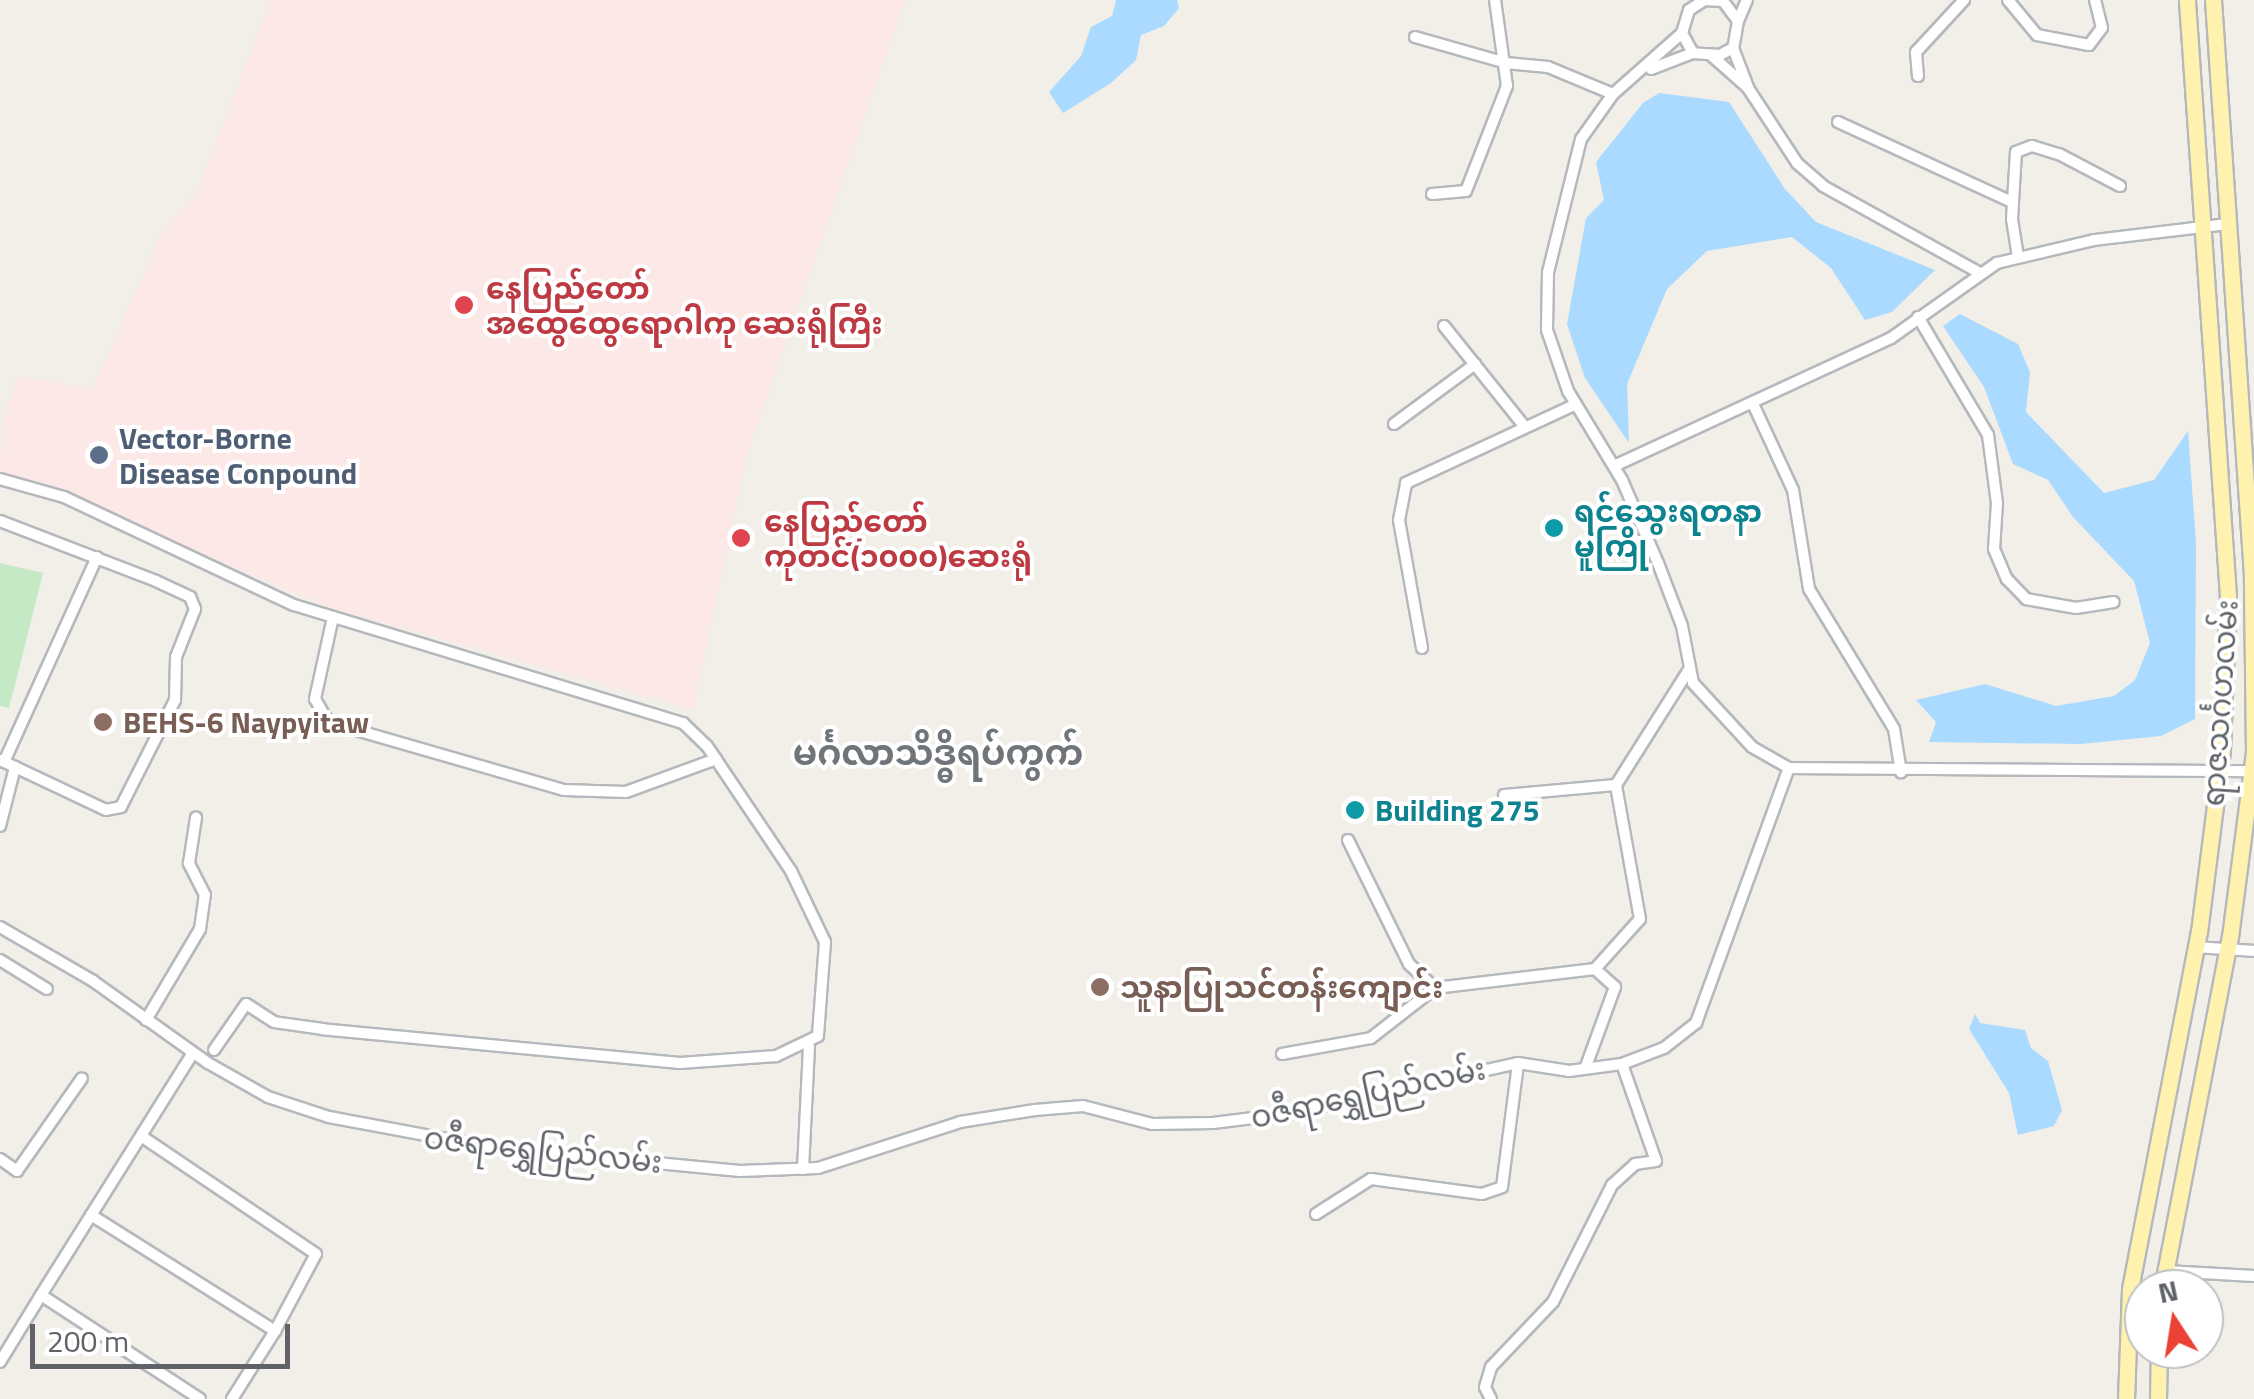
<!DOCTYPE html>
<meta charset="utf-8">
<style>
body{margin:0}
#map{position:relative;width:2254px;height:1399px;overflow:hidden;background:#f1efe8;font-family:"Titillium Web","Noto Sans Myanmar",sans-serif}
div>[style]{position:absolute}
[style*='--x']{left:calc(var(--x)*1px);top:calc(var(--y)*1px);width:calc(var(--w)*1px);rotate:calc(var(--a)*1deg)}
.medical>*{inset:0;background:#fce8e6}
.green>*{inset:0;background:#c5e8c5}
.water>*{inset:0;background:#aadaff}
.roads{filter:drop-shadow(2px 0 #b5b8bc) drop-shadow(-2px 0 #b5b8bc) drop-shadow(0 2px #b5b8bc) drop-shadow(0 -2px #b5b8bc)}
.street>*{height:10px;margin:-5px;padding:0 5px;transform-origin:5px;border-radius:5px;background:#fff}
.primary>*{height:15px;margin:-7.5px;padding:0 7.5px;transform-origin:7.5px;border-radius:7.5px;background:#fff2af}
.dots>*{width:28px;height:28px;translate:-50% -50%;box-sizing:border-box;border:5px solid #fff;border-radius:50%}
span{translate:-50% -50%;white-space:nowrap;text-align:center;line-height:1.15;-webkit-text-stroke:8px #fff;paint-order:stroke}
.health-label{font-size:30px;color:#be3a42;font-weight:700}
.left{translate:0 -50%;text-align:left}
.service-label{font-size:30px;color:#4e5e75;font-weight:700}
.culture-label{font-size:30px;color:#0d838f;font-weight:700}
.street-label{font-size:30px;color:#5f6368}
.education-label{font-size:30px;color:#785e54;font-weight:700}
.quarter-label{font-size:35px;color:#70757a;font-weight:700}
.north{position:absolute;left:2124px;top:1269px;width:100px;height:100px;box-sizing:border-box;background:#fff;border:2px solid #bfc1c3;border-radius:50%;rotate:348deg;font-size:28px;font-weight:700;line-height:40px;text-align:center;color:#5f6368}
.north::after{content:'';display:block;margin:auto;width:35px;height:45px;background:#ea4335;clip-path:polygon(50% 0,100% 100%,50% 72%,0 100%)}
.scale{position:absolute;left:30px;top:1324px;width:260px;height:45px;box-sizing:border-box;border:5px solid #5f6368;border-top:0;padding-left:12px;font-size:30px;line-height:35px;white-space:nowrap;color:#5f6368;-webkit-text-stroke:8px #fff;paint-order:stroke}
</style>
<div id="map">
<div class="medical">
<i style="clip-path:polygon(271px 0,905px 0,747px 454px,693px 709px,332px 608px,0 471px,3px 420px,18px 377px,93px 388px,162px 233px,196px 194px)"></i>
</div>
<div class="green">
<i style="clip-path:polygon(0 563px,43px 573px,9px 708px,0 706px)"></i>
</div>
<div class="water">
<i style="clip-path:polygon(1116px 0,1177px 0,1179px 8px,1164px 26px,1141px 35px,1136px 60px,1111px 83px,1063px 113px,1049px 92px,1081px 56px,1091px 27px,1112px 16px)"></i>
<i style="clip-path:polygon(1659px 93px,1729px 102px,1785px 189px,1816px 222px,1935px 270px,1892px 312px,1865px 320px,1831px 268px,1792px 237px,1707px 251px,1667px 289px,1627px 384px,1629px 443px,1585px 378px,1567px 324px,1586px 218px,1604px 200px,1596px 162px,1643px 103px)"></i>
<i style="clip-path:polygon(1960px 314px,2018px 344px,2030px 372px,2026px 412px,2104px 493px,2154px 480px,2188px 431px,2196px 543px,2195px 719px,2161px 736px,2081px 744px,1929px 742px,1936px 722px,1916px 700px,1985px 684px,2056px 706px,2114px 696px,2135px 680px,2150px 643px,2134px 581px,2073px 517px,2048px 480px,2013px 464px,1984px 387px,1943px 326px)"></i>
<i style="clip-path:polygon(1975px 1014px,1980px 1023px,2025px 1030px,2031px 1048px,2048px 1061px,2062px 1110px,2054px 1126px,2018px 1135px,2009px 1093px,1969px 1029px)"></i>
</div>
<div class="roads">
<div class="street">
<i style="--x:1703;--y:0;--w:20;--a:3"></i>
<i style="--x:1723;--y:1;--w:25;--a:53"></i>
<i style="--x:1738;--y:21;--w:27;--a:100"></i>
<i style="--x:1733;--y:48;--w:15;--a:152"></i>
<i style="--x:1720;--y:55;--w:27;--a:-176"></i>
<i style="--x:1693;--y:53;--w:23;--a:-119"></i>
<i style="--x:1682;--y:33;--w:24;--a:-73"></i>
<i style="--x:1689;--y:10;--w:17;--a:-33"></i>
<i style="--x:2008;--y:0;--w:45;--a:50.4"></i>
<i style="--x:2037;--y:35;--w:53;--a:10.9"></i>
<i style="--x:2089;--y:45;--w:21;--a:-53"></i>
<i style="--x:2102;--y:28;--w:29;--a:-104"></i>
<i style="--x:1738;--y:21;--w:23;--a:-67"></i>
<i style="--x:1682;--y:33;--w:92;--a:138.5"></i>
<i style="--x:1613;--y:94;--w:55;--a:125.4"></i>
<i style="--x:1581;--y:139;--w:137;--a:103.9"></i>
<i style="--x:1548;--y:272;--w:58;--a:91"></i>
<i style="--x:1547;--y:330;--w:65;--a:71"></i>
<i style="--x:1568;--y:391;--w:104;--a:58.8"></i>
<i style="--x:1622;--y:480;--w:90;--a:66.6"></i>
<i style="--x:1658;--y:563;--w:67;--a:69.1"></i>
<i style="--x:1682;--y:626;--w:58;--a:79.1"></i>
<i style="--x:1693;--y:683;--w:87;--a:47.3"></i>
<i style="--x:1752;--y:747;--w:43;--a:29.6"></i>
<i style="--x:1415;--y:37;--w:95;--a:15.9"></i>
<i style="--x:1506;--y:63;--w:42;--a:5.4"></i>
<i style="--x:1548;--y:67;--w:70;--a:22.6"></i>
<i style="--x:1733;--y:48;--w:42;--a:69"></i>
<i style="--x:1712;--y:56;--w:48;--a:41.6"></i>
<i style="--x:1748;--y:88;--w:90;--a:56.8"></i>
<i style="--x:1797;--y:163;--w:35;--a:41"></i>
<i style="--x:1823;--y:186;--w:177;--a:29"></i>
<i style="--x:1651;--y:69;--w:45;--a:-20.9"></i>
<i style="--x:1918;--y:76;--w:24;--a:-95"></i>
<i style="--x:1916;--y:52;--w:71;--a:-47.3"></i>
<i style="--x:1838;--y:122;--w:192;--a:24.7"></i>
<i style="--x:1432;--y:194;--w:34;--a:-5"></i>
<i style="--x:1466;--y:191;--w:113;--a:-68.7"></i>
<i style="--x:1507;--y:86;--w:87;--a:-97.9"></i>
<i style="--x:2018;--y:257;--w:38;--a:-99"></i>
<i style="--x:2012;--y:219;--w:67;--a:-86.6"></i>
<i style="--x:2016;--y:152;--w:17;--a:-21"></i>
<i style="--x:2032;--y:146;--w:28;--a:17"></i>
<i style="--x:2059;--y:154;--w:69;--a:27.7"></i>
<i style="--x:1918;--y:317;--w:137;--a:59.3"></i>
<i style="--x:1988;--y:435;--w:69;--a:82.5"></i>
<i style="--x:1997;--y:503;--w:46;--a:93.7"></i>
<i style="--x:1994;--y:549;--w:33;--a:67"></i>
<i style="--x:2007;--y:579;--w:28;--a:46"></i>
<i style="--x:2026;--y:599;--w:51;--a:10.2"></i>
<i style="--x:2076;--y:608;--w:38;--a:-9"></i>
<i style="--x:1444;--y:326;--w:128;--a:51.3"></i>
<i style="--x:1754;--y:406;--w:93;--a:65.1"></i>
<i style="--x:1793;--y:490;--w:100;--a:80.8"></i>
<i style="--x:1809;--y:589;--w:164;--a:58.7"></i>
<i style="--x:1894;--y:729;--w:44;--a:80.8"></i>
<i style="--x:1394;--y:424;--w:101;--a:-36.5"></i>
<i style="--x:1614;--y:466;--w:305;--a:-24.8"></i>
<i style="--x:1891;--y:338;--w:130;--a:-35.3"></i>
<i style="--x:1997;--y:263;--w:100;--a:-13.3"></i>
<i style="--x:2094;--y:240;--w:136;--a:-6.8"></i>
<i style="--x:0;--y:479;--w:66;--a:15.7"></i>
<i style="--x:64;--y:497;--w:254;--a:25.2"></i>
<i style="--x:294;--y:605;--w:407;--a:16.9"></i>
<i style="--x:683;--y:723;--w:33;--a:44"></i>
<i style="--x:707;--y:746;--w:151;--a:56.1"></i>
<i style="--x:791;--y:871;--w:79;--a:64.4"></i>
<i style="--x:825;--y:942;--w:94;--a:94.3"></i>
<i style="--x:818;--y:1036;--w:47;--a:154.5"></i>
<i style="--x:776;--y:1056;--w:96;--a:175.8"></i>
<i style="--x:680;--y:1063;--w:359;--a:-174.6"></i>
<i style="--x:323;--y:1029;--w:49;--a:-171.9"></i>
<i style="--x:274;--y:1022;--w:33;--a:-147"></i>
<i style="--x:246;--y:1004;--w:56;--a:124.8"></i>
<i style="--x:0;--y:521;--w:167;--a:21"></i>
<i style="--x:156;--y:581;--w:38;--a:25"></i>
<i style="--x:190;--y:597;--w:13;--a:67"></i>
<i style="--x:195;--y:609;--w:52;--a:111.6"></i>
<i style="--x:176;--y:657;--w:43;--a:91.3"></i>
<i style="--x:175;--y:700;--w:120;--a:116.8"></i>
<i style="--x:121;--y:807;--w:15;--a:169"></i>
<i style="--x:106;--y:810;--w:117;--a:-154.7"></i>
<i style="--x:333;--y:617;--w:84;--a:102.4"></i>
<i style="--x:315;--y:699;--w:24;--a:60"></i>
<i style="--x:327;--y:720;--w:16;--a:22"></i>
<i style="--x:342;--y:726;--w:231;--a:16.1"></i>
<i style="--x:564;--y:790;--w:62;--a:1.8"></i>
<i style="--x:626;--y:792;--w:96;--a:-20.1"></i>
<i style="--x:1422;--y:648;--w:130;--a:-100.2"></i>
<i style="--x:1399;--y:520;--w:38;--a:-79"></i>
<i style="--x:1406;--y:483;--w:187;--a:-24.9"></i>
<i style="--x:4;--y:762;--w:225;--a:-65.6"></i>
<i style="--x:1504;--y:795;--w:112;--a:-5.1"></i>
<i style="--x:0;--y:826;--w:61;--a:-75.7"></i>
<i style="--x:1348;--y:840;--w:138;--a:63.8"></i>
<i style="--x:1409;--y:964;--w:35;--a:43"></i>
<i style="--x:1435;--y:988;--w:161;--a:-6.8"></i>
<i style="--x:1595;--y:969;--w:27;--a:42"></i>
<i style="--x:1615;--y:987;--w:87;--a:110.1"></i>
<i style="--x:0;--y:927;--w:108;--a:30.1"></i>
<i style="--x:93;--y:981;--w:141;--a:35.5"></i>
<i style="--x:208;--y:1063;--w:69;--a:29.5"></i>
<i style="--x:268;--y:1097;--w:64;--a:18.2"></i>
<i style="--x:329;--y:1117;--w:164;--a:10.6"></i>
<i style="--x:490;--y:1147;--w:251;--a:5.5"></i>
<i style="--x:740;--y:1171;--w:78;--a:-2.2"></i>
<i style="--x:818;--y:1168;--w:149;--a:-17.9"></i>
<i style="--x:960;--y:1122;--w:76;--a:-9.1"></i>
<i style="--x:1035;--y:1110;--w:48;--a:-4.8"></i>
<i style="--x:1083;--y:1106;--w:71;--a:14.6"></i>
<i style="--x:1152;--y:1124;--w:61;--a:-0.9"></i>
<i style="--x:1213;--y:1123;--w:81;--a:-7.1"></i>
<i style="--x:1293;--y:1113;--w:230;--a:-12.5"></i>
<i style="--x:1518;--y:1063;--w:52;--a:8.9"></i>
<i style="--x:1569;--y:1071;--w:53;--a:-7.5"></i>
<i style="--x:1622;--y:1064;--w:45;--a:-20.9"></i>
<i style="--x:1664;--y:1048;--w:41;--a:-38"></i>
<i style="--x:1696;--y:1023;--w:271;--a:-70"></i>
<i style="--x:1789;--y:768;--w:462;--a:0.4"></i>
<i style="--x:2196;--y:947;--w:58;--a:3.9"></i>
<i style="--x:0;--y:960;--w:55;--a:31.7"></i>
<i style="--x:1595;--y:969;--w:67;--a:-48"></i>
<i style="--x:1640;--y:919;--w:136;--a:-100.2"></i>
<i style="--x:1616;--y:785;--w:138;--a:-57.7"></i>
<i style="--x:146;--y:1020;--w:106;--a:-59.3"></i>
<i style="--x:200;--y:929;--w:34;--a:-82"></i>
<i style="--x:205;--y:895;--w:36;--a:-117"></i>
<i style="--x:189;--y:863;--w:46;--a:-81.2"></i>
<i style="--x:1282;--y:1054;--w:90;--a:-10.2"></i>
<i style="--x:1371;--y:1038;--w:81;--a:-38"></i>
<i style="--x:0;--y:1159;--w:21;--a:35"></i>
<i style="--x:17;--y:1171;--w:113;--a:-55"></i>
<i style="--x:803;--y:1169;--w:123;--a:-87.2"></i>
<i style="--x:1316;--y:1214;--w:65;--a:-32.5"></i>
<i style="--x:1371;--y:1179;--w:112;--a:7.7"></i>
<i style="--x:1482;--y:1194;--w:21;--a:-19"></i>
<i style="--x:1502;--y:1187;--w:125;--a:-82.6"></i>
<i style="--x:91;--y:1215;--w:218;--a:32.2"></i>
<i style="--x:275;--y:1331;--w:87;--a:-62"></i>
<i style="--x:316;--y:1254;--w:211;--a:-146"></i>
<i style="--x:2166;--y:1271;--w:88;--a:3.3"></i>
<i style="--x:41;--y:1295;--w:286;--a:-57.9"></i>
<i style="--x:0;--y:1362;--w:79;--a:-58.5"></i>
<i style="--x:41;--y:1295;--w:190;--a:33.2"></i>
<i style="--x:232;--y:1399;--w:80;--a:-57.7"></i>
<i style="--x:1491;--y:1399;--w:13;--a:-117"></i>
<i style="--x:1485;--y:1387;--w:21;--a:-73"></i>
<i style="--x:1491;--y:1367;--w:90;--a:-46.4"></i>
<i style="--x:1553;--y:1302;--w:131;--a:-63.2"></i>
<i style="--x:1612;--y:1185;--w:31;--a:-42"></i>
<i style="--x:1635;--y:1164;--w:21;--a:-8"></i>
<i style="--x:1656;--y:1161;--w:103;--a:-109.3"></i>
</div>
<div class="primary">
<i style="--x:2162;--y:1289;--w:359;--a:-79.1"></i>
<i style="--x:2230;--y:937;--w:188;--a:-82.6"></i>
<i style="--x:2254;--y:751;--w:176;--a:-90.7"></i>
<i style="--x:2252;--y:575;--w:576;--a:-93.88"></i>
<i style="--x:2126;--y:1399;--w:110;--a:-87.9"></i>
<i style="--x:2130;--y:1289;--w:364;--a:-79.1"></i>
<i style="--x:2199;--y:932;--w:184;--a:-82.8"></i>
<i style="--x:2222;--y:749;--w:153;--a:-87.8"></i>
<i style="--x:2228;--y:596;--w:597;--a:-93.94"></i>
<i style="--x:2158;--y:1399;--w:50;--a:-88.9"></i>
</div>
</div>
<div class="dots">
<i style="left:464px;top:305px;background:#e0444e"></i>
<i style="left:99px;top:455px;background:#5c6f8a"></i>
<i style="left:1554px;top:528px;background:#0f9aa8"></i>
<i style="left:741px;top:538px;background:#e0444e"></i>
<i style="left:103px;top:722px;background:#8d6e63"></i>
<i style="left:1355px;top:810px;background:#0f9aa8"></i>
<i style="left:1100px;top:987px;background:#8d6e63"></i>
</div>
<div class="health-label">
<span class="left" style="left:486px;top:305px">နေပြည်တော်<br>အထွေထွေရောဂါကု ဆေးရုံကြီး</span>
<span class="left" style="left:764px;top:538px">နေပြည်တော်<br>ကုတင်(၁၀၀၀)ဆေးရုံ</span>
</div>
<div class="service-label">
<span class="left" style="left:119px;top:455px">Vector-Borne<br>Disease Conpound</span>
</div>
<div class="culture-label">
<span class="left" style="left:1574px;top:528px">ရင်သွေးရတနာ<br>မူကြို</span>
<span class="left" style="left:1375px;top:810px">Building 275</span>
</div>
<div class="street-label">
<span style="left:2220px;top:703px;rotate:-86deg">ရာဇသင်္ဂဟလမ်း</span>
<span style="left:1368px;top:1093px;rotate:-12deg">ဝဇီရာရွှေပြည်လမ်း</span>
<span style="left:543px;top:1150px;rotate:6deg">ဝဇီရာရွှေပြည်လမ်း</span>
</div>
<div class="education-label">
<span class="left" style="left:123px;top:722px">BEHS-6 Naypyitaw</span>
<span class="left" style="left:1120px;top:987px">သူနာပြုသင်တန်းကျောင်း</span>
</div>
<div class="quarter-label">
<span style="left:938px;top:752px">မင်္ဂလာသိဒ္ဓိရပ်ကွက်</span>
</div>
<div class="north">N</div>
<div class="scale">200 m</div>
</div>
